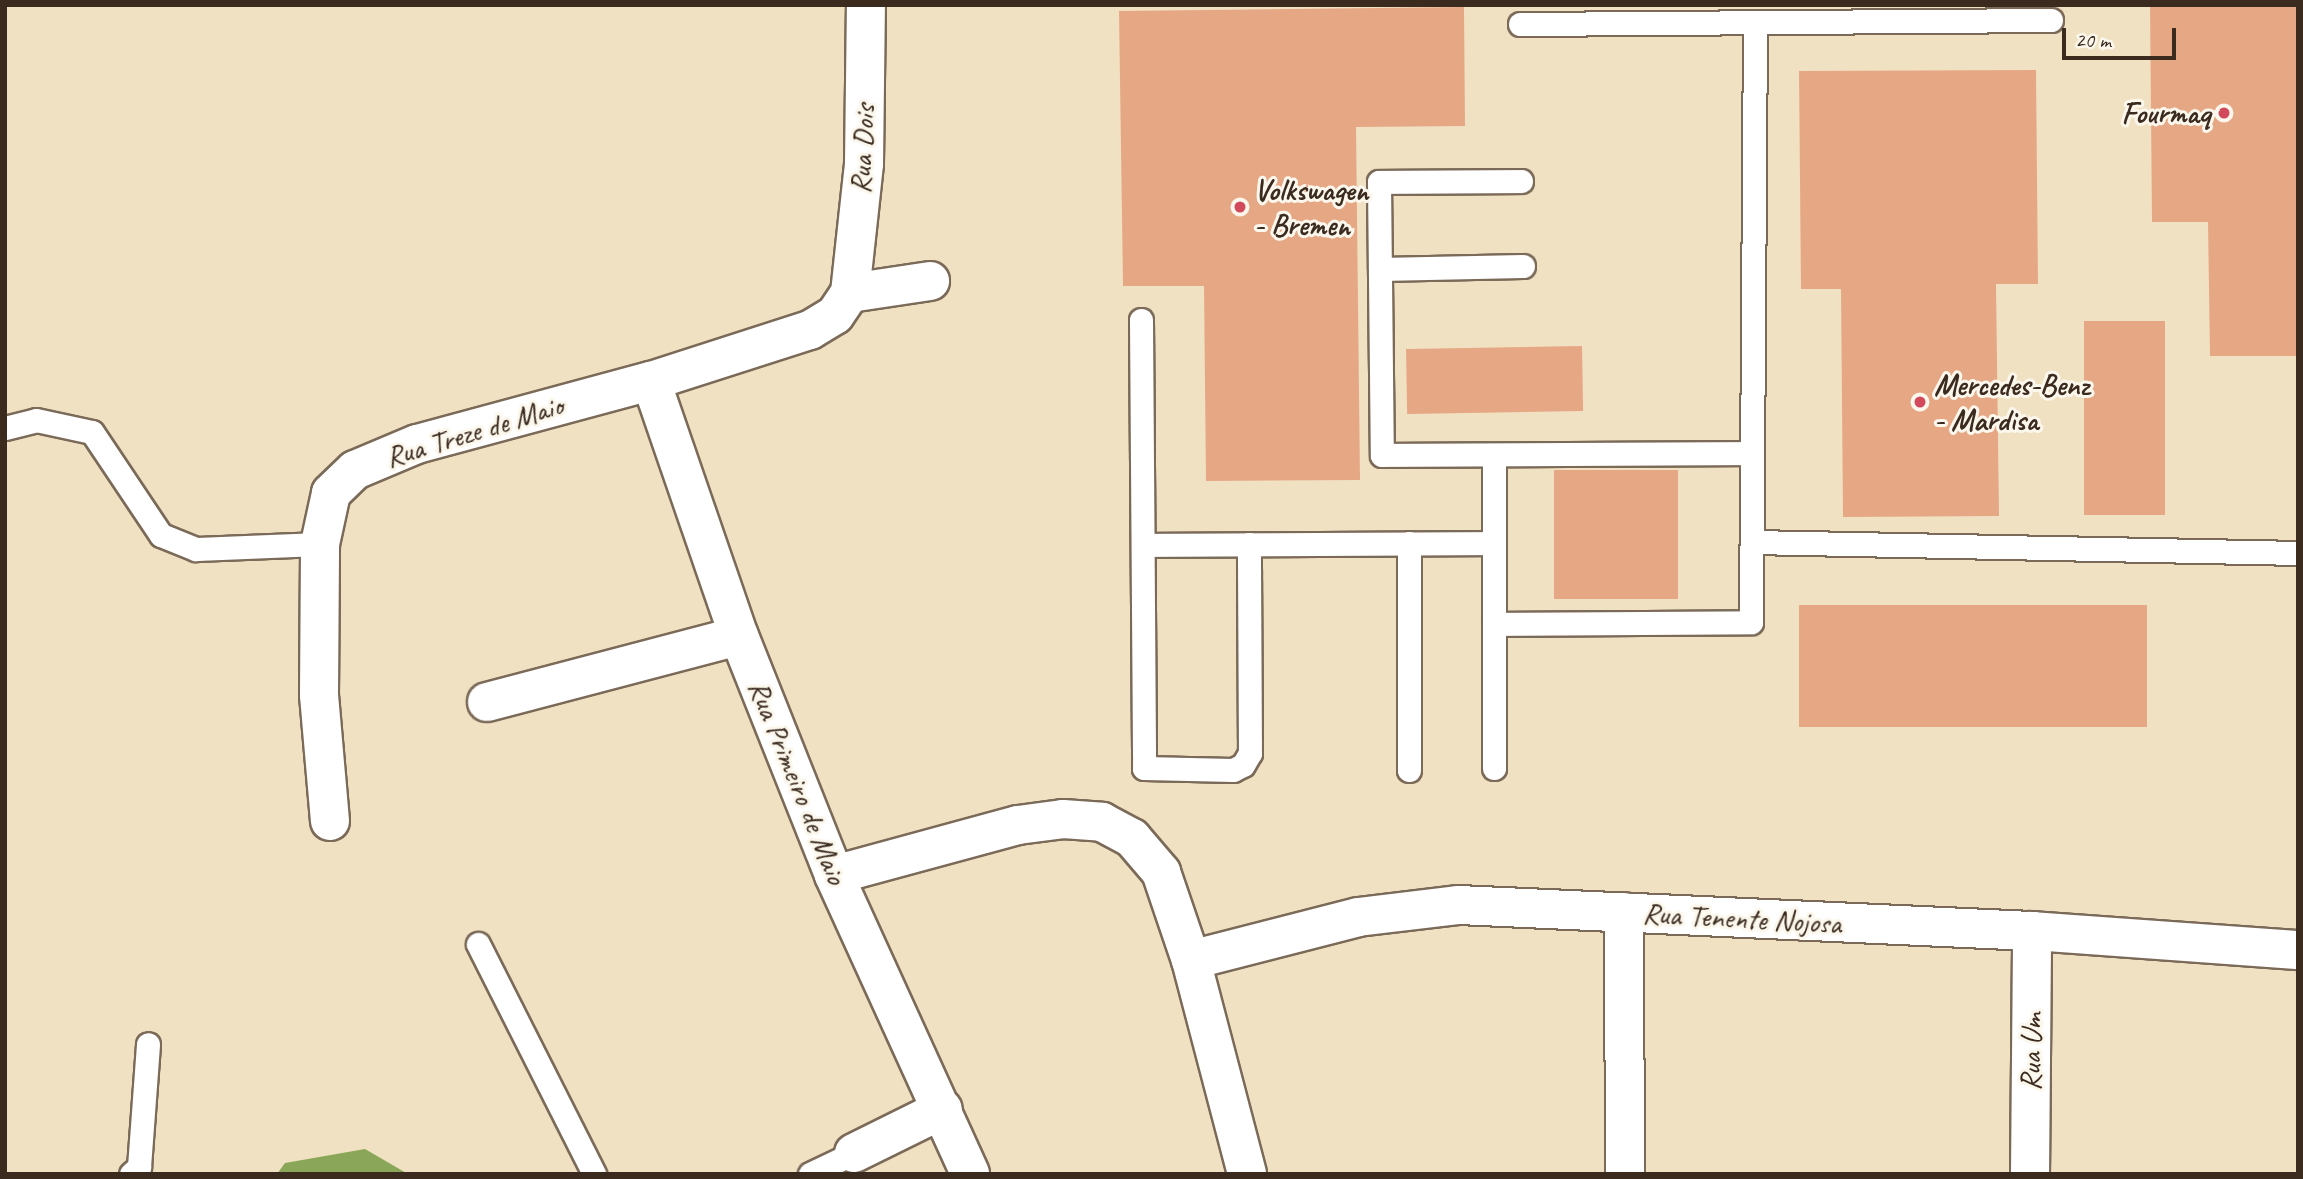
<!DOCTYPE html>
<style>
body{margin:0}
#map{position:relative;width:2303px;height:1179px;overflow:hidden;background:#f1e1c3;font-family:Caveat,sans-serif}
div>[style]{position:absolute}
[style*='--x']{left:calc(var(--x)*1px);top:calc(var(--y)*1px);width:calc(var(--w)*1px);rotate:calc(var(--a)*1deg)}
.forest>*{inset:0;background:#8aa658}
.building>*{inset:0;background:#e6a785;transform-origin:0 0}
.roads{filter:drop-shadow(2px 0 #7b6a58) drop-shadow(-2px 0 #7b6a58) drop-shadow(0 2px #7b6a58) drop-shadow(0 -2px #7b6a58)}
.service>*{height:23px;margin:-11.5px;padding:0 11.5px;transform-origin:11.5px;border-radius:11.5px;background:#fff}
.minor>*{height:38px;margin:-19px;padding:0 19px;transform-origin:19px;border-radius:19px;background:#fff}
.dots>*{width:19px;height:19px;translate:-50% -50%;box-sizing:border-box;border:4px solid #fbf7ec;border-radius:50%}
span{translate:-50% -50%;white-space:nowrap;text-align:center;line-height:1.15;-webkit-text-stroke:6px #fbf7ec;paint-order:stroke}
.poi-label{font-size:30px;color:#3b2a1e;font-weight:700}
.right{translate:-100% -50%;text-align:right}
.left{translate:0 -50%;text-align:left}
.street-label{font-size:30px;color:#3b2a1e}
.frame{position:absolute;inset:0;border:7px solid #3b2a1e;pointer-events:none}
.scale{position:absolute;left:2062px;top:28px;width:114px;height:32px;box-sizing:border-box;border:4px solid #3b2a1e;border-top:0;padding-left:9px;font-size:21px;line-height:24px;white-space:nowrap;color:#3b2a1e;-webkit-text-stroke:5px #fbf7ec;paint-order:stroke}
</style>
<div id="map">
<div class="forest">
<i style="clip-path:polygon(365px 1149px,408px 1174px,277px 1174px,285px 1163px)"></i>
</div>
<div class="building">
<i style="clip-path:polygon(2150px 5px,2298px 5px,2298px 356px,2210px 356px,2208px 222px,2152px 222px)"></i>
<i style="clip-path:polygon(1464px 7px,1465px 126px,1356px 127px,1360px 480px,1206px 481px,1204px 286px,1123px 286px,1119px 11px)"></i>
<i style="clip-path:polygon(2036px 70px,2038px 284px,1996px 284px,1999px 516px,1843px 517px,1841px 289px,1801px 289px,1799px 71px)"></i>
<i style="left:2165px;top:321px;width:194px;height:81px;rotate:90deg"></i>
<i style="left:1582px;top:346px;width:65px;height:176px;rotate:89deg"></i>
<i style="left:1678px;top:470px;width:129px;height:124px;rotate:90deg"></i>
<i style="left:1799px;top:605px;width:348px;height:122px"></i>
</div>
<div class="roads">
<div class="service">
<i style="--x:1520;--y:24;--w:531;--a:-0.43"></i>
<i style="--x:1521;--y:181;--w:142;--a:179.6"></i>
<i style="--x:1379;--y:182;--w:273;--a:89.4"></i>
<i style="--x:1382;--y:455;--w:370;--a:-0.3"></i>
<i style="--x:1380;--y:269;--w:143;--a:-1.2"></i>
<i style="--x:1141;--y:320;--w:448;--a:89.6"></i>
<i style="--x:1144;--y:768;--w:89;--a:1.3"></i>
<i style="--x:1233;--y:770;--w:11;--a:-27"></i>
<i style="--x:1243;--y:765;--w:14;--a:-60"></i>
<i style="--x:1250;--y:753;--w:209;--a:-90.3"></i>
<i style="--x:5;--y:428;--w:32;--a:-14"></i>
<i style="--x:36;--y:420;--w:57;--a:12.1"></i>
<i style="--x:92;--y:432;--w:124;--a:56.2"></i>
<i style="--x:161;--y:535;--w:38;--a:22"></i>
<i style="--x:196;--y:549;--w:124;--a:-2.3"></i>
<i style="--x:1752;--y:542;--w:546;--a:1.15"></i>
<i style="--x:1409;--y:543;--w:227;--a:90"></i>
<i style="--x:1143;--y:545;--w:351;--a:-0.3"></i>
<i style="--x:1494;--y:624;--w:257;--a:-0.4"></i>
<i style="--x:1751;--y:622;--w:599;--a:-89.62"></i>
<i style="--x:1494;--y:768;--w:313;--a:-90"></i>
<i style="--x:478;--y:944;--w:258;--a:63.2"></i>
<i style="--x:131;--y:1174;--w:11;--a:-41"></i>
<i style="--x:139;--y:1167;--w:123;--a:-85.8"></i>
<i style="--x:810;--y:1174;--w:49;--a:-25.5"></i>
</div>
<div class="minor">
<i style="--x:850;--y:293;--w:130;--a:-83.8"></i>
<i style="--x:864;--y:164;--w:159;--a:-89.3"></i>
<i style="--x:651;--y:381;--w:270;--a:71"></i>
<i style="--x:739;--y:636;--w:257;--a:68.3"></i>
<i style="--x:834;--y:875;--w:328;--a:65.5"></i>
<i style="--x:487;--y:702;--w:260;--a:-14.7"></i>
<i style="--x:330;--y:821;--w:126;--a:-95"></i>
<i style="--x:319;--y:695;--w:151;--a:-89.6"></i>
<i style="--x:320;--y:544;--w:52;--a:-77.8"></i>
<i style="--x:331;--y:493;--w:33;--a:-44"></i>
<i style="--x:355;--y:470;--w:67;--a:-22.8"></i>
<i style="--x:417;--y:444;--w:242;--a:-15.1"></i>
<i style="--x:651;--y:381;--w:167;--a:-17.8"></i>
<i style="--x:810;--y:330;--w:29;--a:-31"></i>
<i style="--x:835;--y:315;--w:27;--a:-56"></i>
<i style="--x:850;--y:293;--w:81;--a:-8.5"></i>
<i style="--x:834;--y:875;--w:191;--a:-15.2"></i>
<i style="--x:1018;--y:825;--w:45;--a:-7.6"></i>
<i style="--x:1063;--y:819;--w:39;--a:4"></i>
<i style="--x:1102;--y:822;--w:34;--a:28"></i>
<i style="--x:1132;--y:838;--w:45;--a:49.5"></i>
<i style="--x:1161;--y:872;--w:93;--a:71.2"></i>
<i style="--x:1191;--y:960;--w:221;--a:75.3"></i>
<i style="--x:1624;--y:912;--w:262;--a:89.8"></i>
<i style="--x:1191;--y:960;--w:172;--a:-14.4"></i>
<i style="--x:1358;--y:917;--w:102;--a:-6.8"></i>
<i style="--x:1459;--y:905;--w:574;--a:2.6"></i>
<i style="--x:2032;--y:931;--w:267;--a:4.1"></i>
<i style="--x:854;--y:1153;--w:99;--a:-26.3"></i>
<i style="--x:2030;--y:1174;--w:243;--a:-89.5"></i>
</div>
</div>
<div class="dots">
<i style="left:2224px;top:113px;background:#d1495b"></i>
<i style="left:1240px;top:207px;background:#d1495b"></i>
<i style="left:1920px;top:402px;background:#d1495b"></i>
</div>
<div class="poi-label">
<span class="right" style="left:2210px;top:113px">Fourmaq</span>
<span class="left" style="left:1254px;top:207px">Volkswagen<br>- Bremen</span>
<span class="left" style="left:1934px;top:402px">Mercedes-Benz<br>- Mardisa</span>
</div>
<div class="street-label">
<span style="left:862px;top:149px;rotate:-87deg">Rua Dois</span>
<span style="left:474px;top:431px;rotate:-17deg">Rua Treze de Maio</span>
<span style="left:798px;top:782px;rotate:68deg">Rua Primeiro de Maio</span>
<span style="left:1742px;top:918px;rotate:3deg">Rua Tenente Nojosa</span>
<span style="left:2031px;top:1052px;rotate:-89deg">Rua Um</span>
</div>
<div class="frame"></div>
<div class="scale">20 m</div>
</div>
